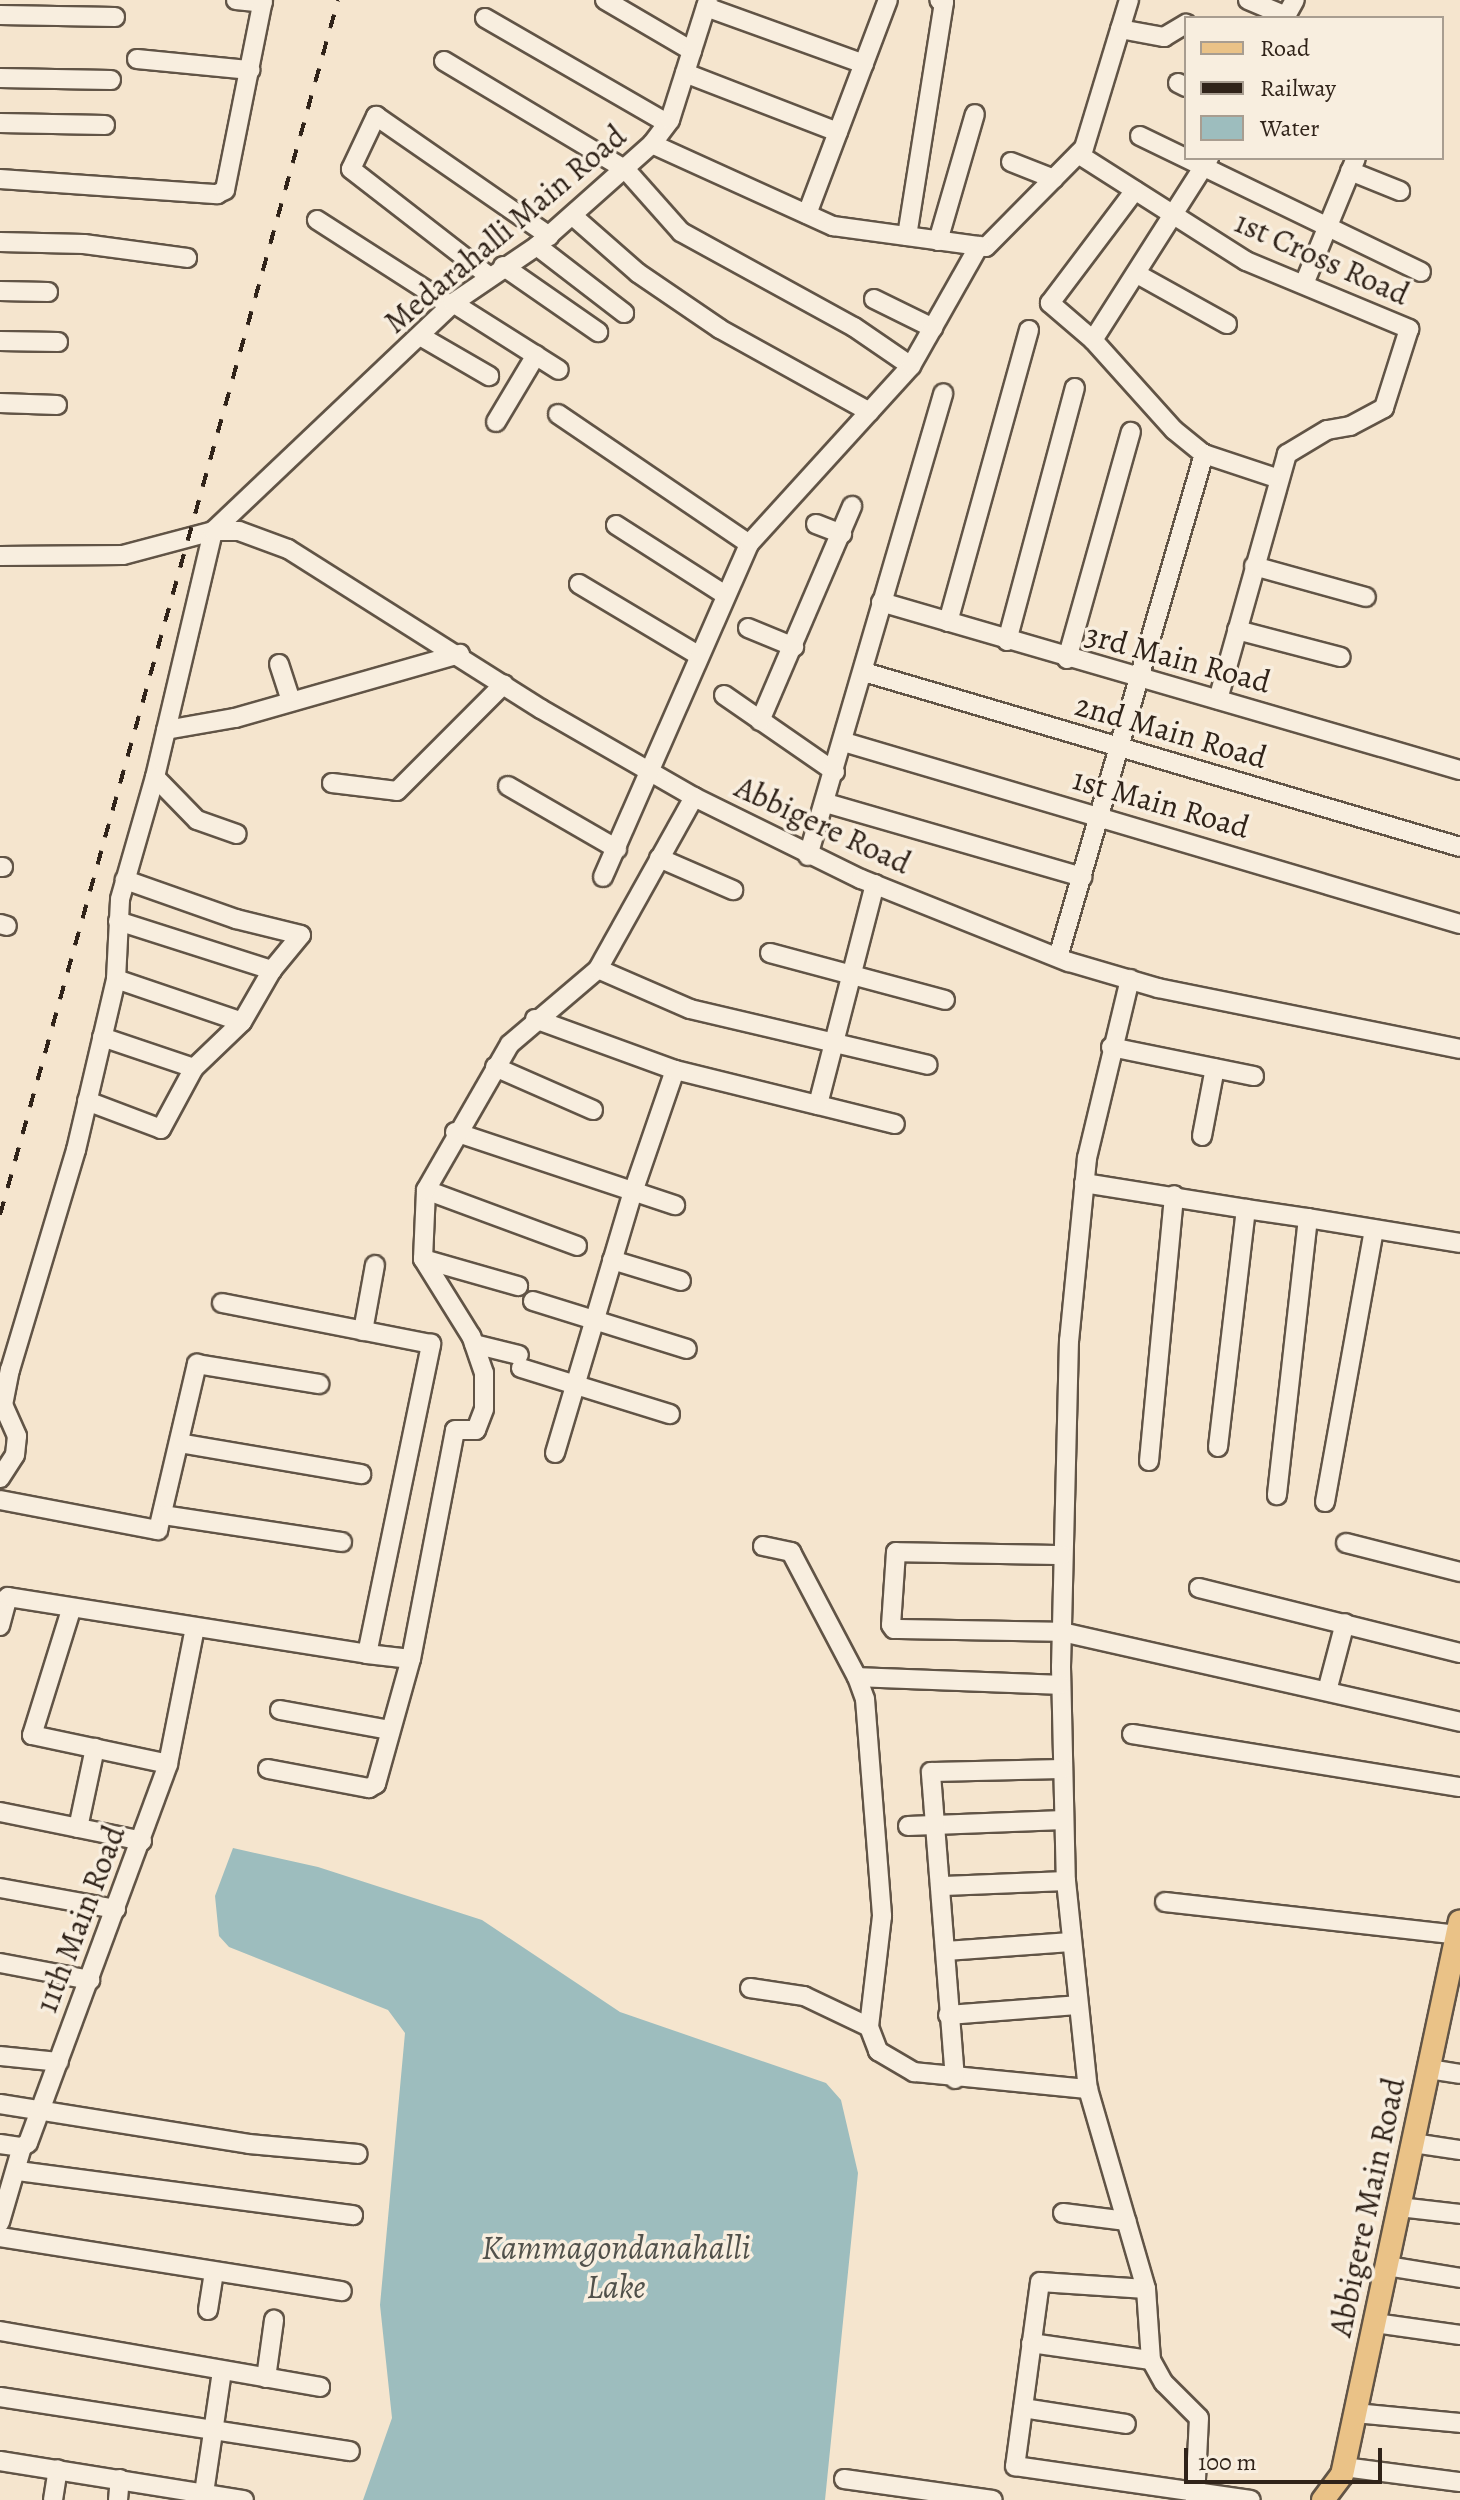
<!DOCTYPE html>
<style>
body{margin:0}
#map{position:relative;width:1460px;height:2500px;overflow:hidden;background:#f5e5ce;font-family:Alegreya,serif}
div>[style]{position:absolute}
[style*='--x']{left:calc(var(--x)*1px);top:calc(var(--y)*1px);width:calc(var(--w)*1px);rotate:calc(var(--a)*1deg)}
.water>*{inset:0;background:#9dbdbe}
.roads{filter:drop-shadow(2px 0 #615446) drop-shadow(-2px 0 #615446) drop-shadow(0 2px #615446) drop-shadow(0 -2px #615446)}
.minor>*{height:18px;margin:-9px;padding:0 9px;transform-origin:9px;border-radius:9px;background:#f8eedf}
.major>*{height:22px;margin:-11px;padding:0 11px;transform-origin:11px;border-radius:11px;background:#eac287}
.rail>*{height:4px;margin-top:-2px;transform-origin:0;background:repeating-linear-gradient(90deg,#302319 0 14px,transparent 0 28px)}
span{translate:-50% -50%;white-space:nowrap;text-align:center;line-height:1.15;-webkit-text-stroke:7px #f8eedf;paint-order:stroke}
.street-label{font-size:32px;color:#302319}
.water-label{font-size:34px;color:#51514b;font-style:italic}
.legend{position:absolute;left:1184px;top:16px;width:260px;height:144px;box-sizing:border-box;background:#f8eedf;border:2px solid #a89d90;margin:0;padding:10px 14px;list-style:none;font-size:24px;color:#302319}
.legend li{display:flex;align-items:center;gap:16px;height:40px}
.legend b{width:40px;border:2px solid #a89d90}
.scale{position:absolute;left:1184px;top:2448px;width:198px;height:36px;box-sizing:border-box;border:4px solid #302319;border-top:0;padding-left:10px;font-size:24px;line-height:28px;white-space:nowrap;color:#302319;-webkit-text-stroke:6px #f8eedf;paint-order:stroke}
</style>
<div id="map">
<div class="water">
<i style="clip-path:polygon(233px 1848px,318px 1867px,482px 1920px,620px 2012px,826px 2083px,841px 2100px,858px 2173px,825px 2500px,363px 2500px,392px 2418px,380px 2305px,405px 2033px,388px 2010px,229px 1947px,219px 1936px,215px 1896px)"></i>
</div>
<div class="roads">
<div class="minor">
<i style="--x:236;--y:0;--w:27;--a:6"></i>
<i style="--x:605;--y:0;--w:101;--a:30.4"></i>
<i style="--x:1248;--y:0;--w:41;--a:22.8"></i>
<i style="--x:1286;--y:16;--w:18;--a:-61"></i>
<i style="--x:706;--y:7;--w:168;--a:19.8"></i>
<i style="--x:0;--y:15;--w:115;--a:1"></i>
<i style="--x:485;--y:18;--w:210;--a:30"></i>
<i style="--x:1120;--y:29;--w:45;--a:10.3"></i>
<i style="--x:1164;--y:37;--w:26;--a:-31"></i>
<i style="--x:137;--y:59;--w:114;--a:5.6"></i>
<i style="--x:444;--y:61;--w:212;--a:30.9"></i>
<i style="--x:626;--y:170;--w:83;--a:48.4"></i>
<i style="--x:681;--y:232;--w:197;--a:28.8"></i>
<i style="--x:854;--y:327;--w:69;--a:34.4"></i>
<i style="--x:685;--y:73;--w:164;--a:21.1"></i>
<i style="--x:0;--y:78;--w:111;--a:1"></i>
<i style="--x:1178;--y:83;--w:9;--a:27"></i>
<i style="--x:0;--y:123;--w:105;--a:1.1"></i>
<i style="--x:1140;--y:136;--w:312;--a:25.8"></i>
<i style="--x:652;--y:144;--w:199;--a:24.4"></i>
<i style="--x:833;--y:226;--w:154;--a:7.8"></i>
<i style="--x:986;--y:247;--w:139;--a:-45.3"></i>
<i style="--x:1084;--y:148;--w:155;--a:-73.1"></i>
<i style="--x:1078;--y:154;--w:199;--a:32.5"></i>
<i style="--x:1246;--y:261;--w:177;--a:22.6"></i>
<i style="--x:1409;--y:329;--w:83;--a:107.6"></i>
<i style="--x:1384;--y:408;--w:38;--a:152"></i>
<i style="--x:1350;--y:426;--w:23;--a:170"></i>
<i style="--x:1327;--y:430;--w:47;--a:149"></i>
<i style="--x:1287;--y:454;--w:255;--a:105.7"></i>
<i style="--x:1209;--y:158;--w:216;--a:122.5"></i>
<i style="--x:1093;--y:340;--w:121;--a:48"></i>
<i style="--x:1174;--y:430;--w:38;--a:39"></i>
<i style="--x:1204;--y:454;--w:73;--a:18.4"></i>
<i style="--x:1011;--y:162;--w:46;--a:21.6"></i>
<i style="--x:1350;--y:171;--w:54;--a:21.8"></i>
<i style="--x:0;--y:179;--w:218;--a:4"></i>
<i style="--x:217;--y:194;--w:9;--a:-27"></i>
<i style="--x:225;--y:190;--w:194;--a:-78.7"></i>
<i style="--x:807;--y:214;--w:229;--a:-69.3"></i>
<i style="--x:573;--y:216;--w:86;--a:41.2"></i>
<i style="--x:638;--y:273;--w:99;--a:34.3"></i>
<i style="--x:720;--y:329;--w:171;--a:29"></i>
<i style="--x:317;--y:220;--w:159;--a:32.7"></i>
<i style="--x:907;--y:236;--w:237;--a:-81"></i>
<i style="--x:944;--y:2;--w:5;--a:-158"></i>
<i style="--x:938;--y:241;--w:132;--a:-73.8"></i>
<i style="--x:0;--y:242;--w:84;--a:1.4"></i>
<i style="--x:84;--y:244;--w:104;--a:7.7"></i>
<i style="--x:537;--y:246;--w:110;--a:37.6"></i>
<i style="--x:503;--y:266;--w:116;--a:34.8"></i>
<i style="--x:1137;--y:274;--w:103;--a:29.1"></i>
<i style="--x:490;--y:277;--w:176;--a:-142.2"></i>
<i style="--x:351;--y:169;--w:59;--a:-64.7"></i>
<i style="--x:376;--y:116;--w:211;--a:34.7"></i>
<i style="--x:1304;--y:284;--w:136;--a:-67.6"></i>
<i style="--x:0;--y:291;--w:48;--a:1.2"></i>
<i style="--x:874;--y:299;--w:66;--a:26.2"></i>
<i style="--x:453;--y:303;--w:125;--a:32.3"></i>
<i style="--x:420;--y:336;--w:80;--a:30.1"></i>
<i style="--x:1093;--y:340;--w:57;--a:-139.3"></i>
<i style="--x:1050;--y:303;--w:141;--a:-53"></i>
<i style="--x:0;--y:341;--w:58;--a:1"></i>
<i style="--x:0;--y:403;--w:57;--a:2"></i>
<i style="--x:558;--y:414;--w:231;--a:34.2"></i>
<i style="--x:496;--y:422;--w:78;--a:-59.2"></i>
<i style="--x:816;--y:524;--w:28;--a:21"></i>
<i style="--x:616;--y:525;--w:128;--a:32.6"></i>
<i style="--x:0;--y:556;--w:123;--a:-0.5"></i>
<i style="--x:123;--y:555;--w:93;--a:-14.9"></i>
<i style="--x:213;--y:531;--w:26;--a:0"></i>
<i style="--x:239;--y:531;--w:52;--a:20.2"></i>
<i style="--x:288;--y:549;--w:299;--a:32.3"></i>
<i style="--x:541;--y:709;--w:177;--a:29.9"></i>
<i style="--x:694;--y:797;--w:186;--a:26.2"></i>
<i style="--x:861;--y:879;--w:224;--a:21.8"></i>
<i style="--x:1069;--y:962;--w:93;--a:16.3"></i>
<i style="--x:1158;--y:988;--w:308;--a:11.4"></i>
<i style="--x:1254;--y:566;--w:116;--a:15.5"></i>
<i style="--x:579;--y:584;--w:139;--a:30.8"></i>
<i style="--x:881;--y:602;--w:603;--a:16.18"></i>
<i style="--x:948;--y:622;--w:303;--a:-74.5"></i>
<i style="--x:748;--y:628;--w:50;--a:22.4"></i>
<i style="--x:1237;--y:630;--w:107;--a:14.6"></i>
<i style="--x:1007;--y:641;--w:262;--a:-75"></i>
<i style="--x:1067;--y:659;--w:236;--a:-74.3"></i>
<i style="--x:279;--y:664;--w:39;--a:72"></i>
<i style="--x:864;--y:672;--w:621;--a:16.36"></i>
<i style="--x:724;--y:695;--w:135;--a:34.7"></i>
<i style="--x:760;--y:721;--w:234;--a:-66.8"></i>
<i style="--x:166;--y:730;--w:70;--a:-9.9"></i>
<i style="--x:235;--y:718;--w:234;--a:-15.9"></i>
<i style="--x:844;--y:742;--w:642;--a:16.46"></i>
<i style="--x:155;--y:777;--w:253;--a:-76.7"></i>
<i style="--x:213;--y:531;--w:331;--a:-43.5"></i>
<i style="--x:453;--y:303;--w:102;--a:-34.2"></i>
<i style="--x:537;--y:246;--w:154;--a:-41.6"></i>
<i style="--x:652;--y:144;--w:30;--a:-53"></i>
<i style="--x:670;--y:120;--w:126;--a:-72.4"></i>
<i style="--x:332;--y:783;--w:65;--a:7"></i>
<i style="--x:397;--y:791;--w:151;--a:-45"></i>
<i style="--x:508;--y:786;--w:126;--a:30"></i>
<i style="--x:826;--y:803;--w:267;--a:16.1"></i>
<i style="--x:808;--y:856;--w:482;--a:-73.7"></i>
<i style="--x:659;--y:858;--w:81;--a:23.4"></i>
<i style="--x:0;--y:867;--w:3;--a:0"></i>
<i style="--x:603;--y:877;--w:364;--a:-66.3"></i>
<i style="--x:749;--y:544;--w:241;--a:-47.7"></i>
<i style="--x:911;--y:366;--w:138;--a:-60.5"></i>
<i style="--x:875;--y:884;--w:228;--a:104.5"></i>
<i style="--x:818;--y:1105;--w:79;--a:13.9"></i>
<i style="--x:118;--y:921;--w:162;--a:17.7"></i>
<i style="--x:0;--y:924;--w:7;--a:16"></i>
<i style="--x:770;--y:953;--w:181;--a:15"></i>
<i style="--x:1058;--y:957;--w:524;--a:-73.81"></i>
<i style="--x:598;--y:969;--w:100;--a:23.5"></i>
<i style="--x:690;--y:1009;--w:244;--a:13.2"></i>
<i style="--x:116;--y:979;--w:133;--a:18.8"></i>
<i style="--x:1130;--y:979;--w:184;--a:103.5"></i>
<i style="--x:1087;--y:1158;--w:183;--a:95.6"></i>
<i style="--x:1069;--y:1340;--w:327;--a:91.4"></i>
<i style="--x:1061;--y:1667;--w:214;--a:88.7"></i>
<i style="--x:1066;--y:1881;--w:209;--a:84"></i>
<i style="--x:1088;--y:2089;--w:208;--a:73.8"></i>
<i style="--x:1146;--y:2289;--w:71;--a:86"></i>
<i style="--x:1151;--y:2360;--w:26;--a:61"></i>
<i style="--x:1164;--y:2383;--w:49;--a:45"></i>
<i style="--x:1199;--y:2418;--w:82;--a:92.8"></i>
<i style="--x:535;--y:1019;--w:149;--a:20"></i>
<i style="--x:102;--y:1037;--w:97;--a:18.6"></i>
<i style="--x:1111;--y:1047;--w:146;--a:11.5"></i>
<i style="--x:495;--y:1067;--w:107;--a:23.7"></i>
<i style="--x:87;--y:1101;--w:79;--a:20.7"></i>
<i style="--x:161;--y:1129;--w:69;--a:-61.6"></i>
<i style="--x:194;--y:1068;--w:66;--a:-43.8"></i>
<i style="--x:242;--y:1022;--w:60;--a:-60"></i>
<i style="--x:272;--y:970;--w:45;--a:-50.4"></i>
<i style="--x:301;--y:935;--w:67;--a:-166.2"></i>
<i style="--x:236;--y:919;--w:118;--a:-160.6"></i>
<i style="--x:455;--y:1132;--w:232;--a:18.4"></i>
<i style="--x:1202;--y:1136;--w:69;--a:-79.2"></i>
<i style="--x:1084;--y:1183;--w:164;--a:9.1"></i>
<i style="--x:426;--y:1190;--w:161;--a:20.3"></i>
<i style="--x:1308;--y:1218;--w:154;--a:9.3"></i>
<i style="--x:423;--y:1259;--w:99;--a:15.9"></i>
<i style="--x:612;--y:1260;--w:72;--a:16.9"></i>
<i style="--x:533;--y:1301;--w:161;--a:17.3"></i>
<i style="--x:363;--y:1331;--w:67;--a:-79.7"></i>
<i style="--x:474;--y:1344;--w:46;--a:13.7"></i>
<i style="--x:521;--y:1368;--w:156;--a:17.2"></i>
<i style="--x:179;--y:1443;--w:185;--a:9.7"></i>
<i style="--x:1218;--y:1447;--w:240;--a:-83.3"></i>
<i style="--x:1246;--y:1209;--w:63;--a:8.3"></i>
<i style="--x:1308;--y:1218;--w:279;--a:96.4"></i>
<i style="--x:555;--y:1453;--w:272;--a:-73.4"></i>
<i style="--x:633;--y:1192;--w:129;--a:-71"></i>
<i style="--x:675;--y:1070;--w:147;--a:13.8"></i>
<i style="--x:1149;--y:1461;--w:267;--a:-84.6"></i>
<i style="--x:0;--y:1478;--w:27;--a:-57"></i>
<i style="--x:15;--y:1455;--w:19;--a:-84"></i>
<i style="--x:17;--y:1436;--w:34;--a:-114"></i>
<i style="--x:3;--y:1405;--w:36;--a:-79"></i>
<i style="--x:10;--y:1370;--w:230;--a:-73.3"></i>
<i style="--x:76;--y:1150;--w:176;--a:-76.8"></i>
<i style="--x:116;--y:979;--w:80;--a:-87.1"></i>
<i style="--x:120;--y:899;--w:127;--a:-74"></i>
<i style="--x:155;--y:777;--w:60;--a:45.7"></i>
<i style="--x:197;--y:820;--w:42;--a:19.3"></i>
<i style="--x:0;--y:1500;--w:161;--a:10.8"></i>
<i style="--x:158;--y:1530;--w:171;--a:-76.8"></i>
<i style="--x:197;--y:1364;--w:124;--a:9.3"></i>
<i style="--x:1325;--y:1502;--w:277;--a:-79.8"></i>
<i style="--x:163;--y:1515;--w:181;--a:8.6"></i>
<i style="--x:1346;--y:1543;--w:118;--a:14.3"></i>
<i style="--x:763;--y:1546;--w:29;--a:12"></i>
<i style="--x:791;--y:1552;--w:141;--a:62.2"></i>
<i style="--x:857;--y:1677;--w:204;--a:2.2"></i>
<i style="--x:1062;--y:1555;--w:166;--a:-179"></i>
<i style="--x:896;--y:1552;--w:73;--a:93.9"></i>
<i style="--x:891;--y:1625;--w:5;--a:53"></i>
<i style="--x:894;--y:1629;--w:168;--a:1"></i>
<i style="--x:1062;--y:1632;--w:408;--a:12.7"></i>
<i style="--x:1199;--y:1588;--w:269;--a:14"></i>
<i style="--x:71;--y:1610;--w:131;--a:107.3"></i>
<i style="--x:32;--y:1735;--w:139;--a:12"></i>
<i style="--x:0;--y:1626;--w:30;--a:-75"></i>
<i style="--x:8;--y:1597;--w:363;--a:9"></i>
<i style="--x:367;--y:1654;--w:317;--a:-78.3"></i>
<i style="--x:431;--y:1344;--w:213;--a:-168.9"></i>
<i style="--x:367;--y:1654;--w:44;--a:6.5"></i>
<i style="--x:857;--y:1677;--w:23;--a:70"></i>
<i style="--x:865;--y:1699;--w:218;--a:85.5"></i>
<i style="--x:882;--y:1916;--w:112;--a:96.7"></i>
<i style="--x:869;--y:2027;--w:26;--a:69"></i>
<i style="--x:878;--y:2051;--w:42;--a:30.3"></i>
<i style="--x:914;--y:2072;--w:175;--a:5.6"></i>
<i style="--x:1327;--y:1691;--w:70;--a:-75.2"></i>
<i style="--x:280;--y:1710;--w:112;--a:10.3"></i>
<i style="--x:1132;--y:1734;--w:332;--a:9.2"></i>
<i style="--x:268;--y:1769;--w:103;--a:10.7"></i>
<i style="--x:369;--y:1788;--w:8;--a:-30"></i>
<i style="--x:376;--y:1784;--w:130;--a:-74.4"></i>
<i style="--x:411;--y:1659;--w:233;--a:-79.1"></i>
<i style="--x:455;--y:1430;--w:21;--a:0"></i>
<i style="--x:476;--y:1430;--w:22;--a:-69"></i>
<i style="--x:484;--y:1409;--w:36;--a:-90"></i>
<i style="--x:484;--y:1373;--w:39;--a:-109"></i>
<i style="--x:471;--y:1336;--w:91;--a:-121.9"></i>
<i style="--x:423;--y:1259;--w:69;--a:-87.5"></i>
<i style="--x:426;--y:1190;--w:168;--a:-60.1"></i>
<i style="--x:510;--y:1044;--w:116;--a:-40.4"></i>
<i style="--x:598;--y:969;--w:197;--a:-60.8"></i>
<i style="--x:0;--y:1812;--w:145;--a:11.5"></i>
<i style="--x:908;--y:1826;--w:156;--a:-2.2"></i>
<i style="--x:78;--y:1828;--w:82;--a:-78"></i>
<i style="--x:944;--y:1886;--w:122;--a:-2.3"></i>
<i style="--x:0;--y:1888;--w:118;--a:10.3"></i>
<i style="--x:1165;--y:1902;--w:297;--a:6.4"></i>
<i style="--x:946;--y:1951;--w:125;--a:-4.1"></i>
<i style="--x:0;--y:1963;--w:92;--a:10.7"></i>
<i style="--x:750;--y:1988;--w:55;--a:8.4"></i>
<i style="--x:804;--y:1996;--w:72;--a:25.5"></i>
<i style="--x:948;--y:2015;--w:129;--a:-4.4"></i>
<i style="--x:0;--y:2056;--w:59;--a:5.8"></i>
<i style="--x:1429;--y:2069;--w:31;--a:9"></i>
<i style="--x:955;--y:2079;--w:308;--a:-94.5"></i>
<i style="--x:931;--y:1772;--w:132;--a:-1.3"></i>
<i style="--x:0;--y:2104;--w:252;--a:9.1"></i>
<i style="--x:249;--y:2144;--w:109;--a:5.2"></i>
<i style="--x:1413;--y:2143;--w:48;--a:8.5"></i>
<i style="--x:0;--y:2144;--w:22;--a:8"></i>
<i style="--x:18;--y:2171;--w:338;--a:7.5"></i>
<i style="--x:1399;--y:2207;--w:61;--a:6.5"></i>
<i style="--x:1063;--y:2213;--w:64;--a:7.2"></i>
<i style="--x:0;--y:2222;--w:78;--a:-73.7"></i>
<i style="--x:22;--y:2147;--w:7;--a:-34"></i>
<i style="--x:28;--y:2143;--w:404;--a:-69.7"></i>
<i style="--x:168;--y:1764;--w:139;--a:-78.8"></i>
<i style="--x:0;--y:2237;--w:346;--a:9"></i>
<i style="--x:1387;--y:2266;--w:74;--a:9.3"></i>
<i style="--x:1146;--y:2289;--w:106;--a:-176.2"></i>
<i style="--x:1040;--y:2282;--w:186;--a:97.7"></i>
<i style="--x:1015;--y:2466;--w:238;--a:8.2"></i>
<i style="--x:208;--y:2310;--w:38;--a:-81"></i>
<i style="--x:1375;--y:2323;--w:86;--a:8"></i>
<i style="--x:0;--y:2331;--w:325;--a:9.9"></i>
<i style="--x:1031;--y:2343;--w:121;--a:8.1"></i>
<i style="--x:266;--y:2378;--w:59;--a:-82.1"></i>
<i style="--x:0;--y:2397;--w:354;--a:8.8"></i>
<i style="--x:1023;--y:2408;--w:104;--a:8.8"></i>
<i style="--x:1355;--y:2413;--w:105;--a:5.4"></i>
<i style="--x:0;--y:2461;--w:247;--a:9.1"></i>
<i style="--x:1344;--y:2467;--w:117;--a:7.4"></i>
<i style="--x:844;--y:2479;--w:150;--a:8"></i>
<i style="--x:204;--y:2493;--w:123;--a:-81.6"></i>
<i style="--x:53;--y:2500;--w:31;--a:-81"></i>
<i style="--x:118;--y:2500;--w:21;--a:-85"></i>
</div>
<div class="major">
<i style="--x:1323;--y:2500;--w:31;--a:-53"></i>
<i style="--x:1342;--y:2475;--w:566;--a:-77.98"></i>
</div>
</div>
<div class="rail">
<i style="--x:0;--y:1215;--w:1261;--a:-74.45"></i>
</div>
<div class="street-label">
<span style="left:505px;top:229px;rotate:-40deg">Medarahalli Main Road</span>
<span style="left:1322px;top:258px;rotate:24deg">1st Cross Road</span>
<span style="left:1178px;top:658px;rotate:15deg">3rd Main Road</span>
<span style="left:1171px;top:731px;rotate:16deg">2nd Main Road</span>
<span style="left:1161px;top:803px;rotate:16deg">1st Main Road</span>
<span style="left:823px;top:825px;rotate:25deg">Abbigere Road</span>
<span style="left:80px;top:1919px;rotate:-69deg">11th Main Road</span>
<span style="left:1367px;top:2207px;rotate:-78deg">Abbigere Main Road</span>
</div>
<div class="water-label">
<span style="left:616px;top:2267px">Kammagondanahalli<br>Lake</span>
</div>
<ul class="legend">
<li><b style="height:10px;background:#eac287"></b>Road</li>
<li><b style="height:10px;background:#302319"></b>Railway</li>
<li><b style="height:22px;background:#9dbdbe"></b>Water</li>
</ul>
<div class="scale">100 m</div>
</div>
